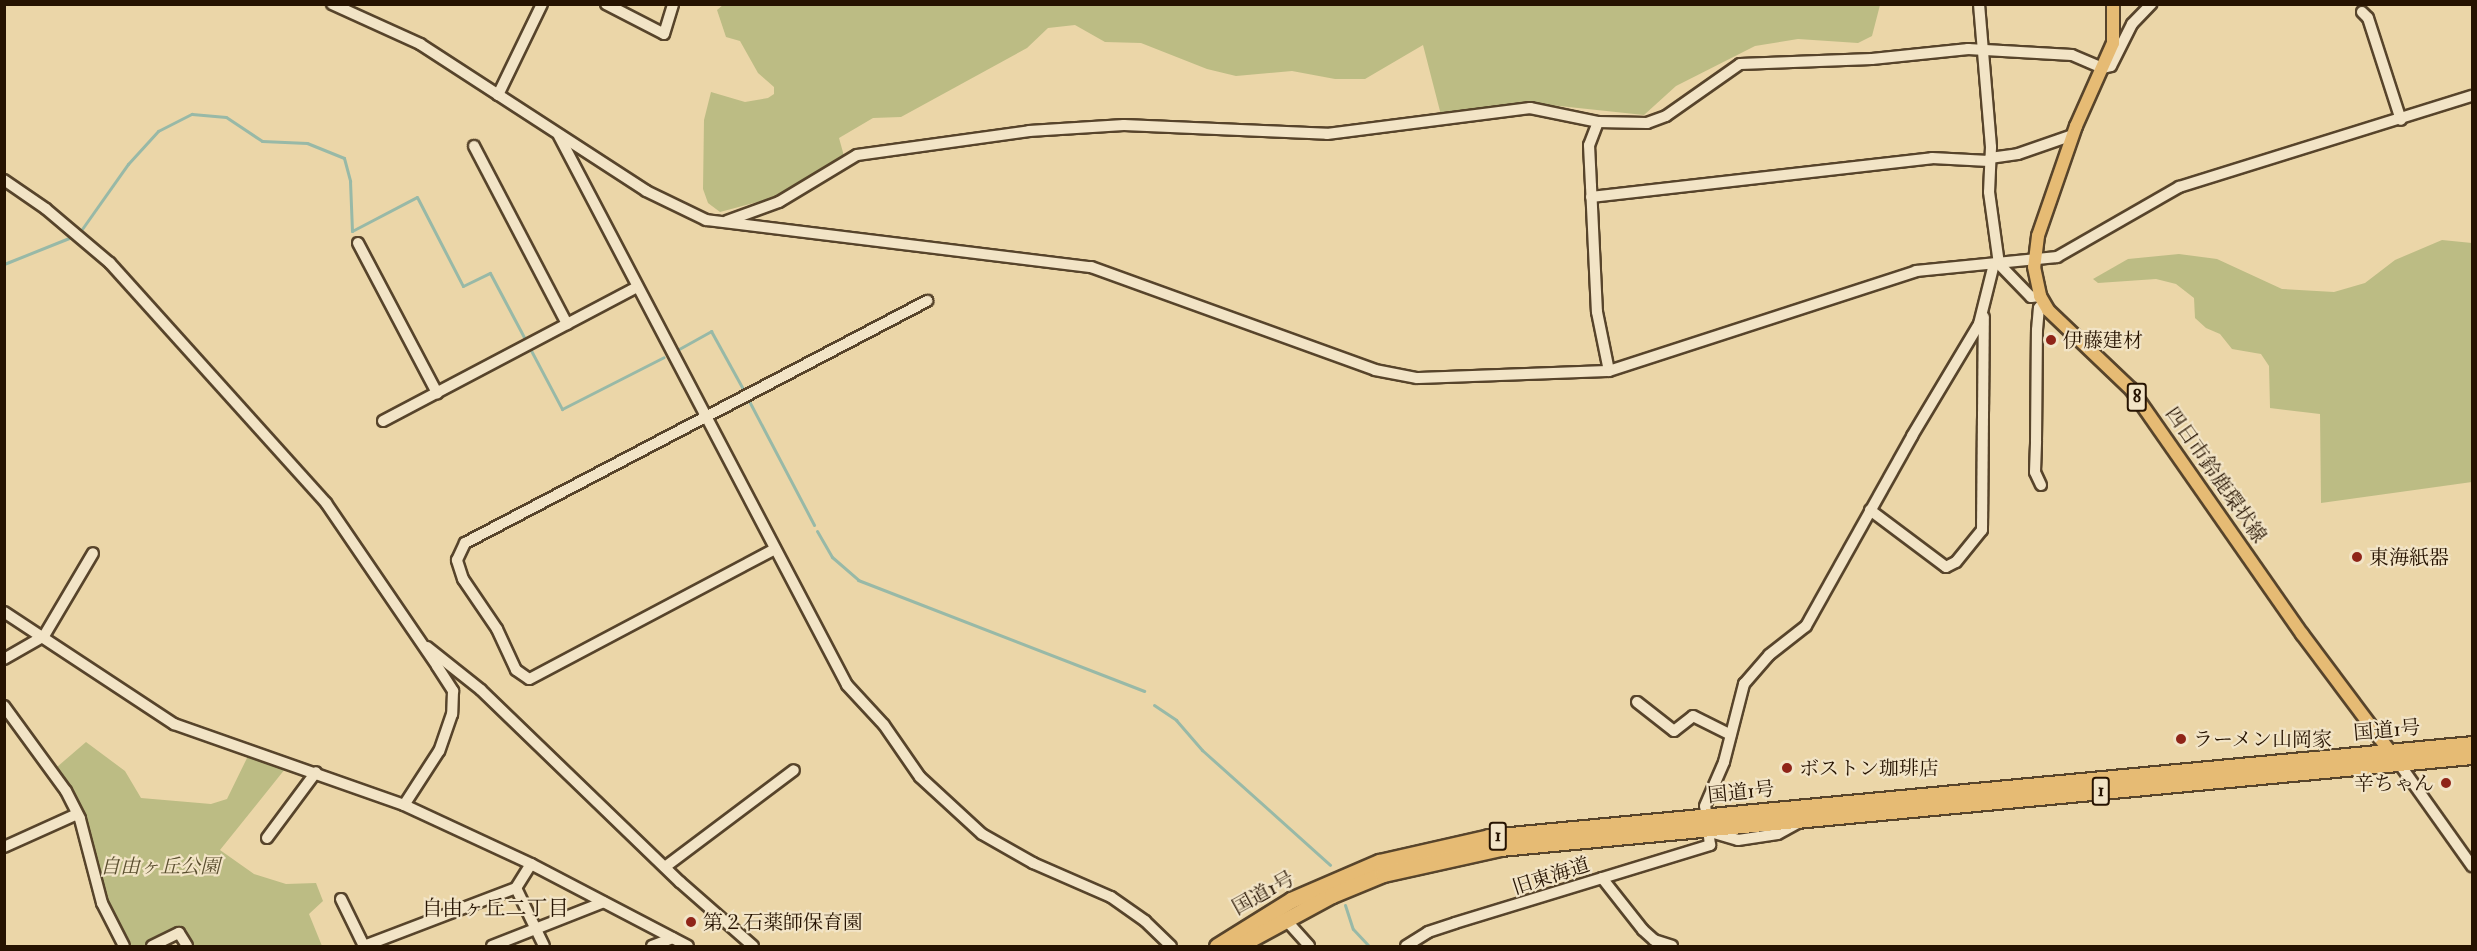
<!DOCTYPE html>
<meta charset="utf-8">
<style>
body{margin:0}
#map{position:relative;width:2477px;height:951px;overflow:hidden;background:#ebd6a8;font-family:"IM FELL Double Pica","Noto Serif JP",serif}
div>[style]{position:absolute}
[style*='--x']{left:calc(var(--x)*1px);top:calc(var(--y)*1px);width:calc(var(--w)*1px);rotate:calc(var(--a)*1deg)}
.green>*{inset:0;background:#bcbc84}
.stream>*{height:3px;margin:-1.5px;padding:0 1.5px;transform-origin:1.5px;border-radius:1.5px;background:#98b9a7}
.roads{filter:drop-shadow(2px 0 #57442b) drop-shadow(-2px 0 #57442b) drop-shadow(0 2px #57442b) drop-shadow(0 -2px #57442b)}
.minor>*{height:10px;margin:-5px;padding:0 5px;transform-origin:5px;border-radius:5px;background:#f2e4c6}
.major>*{height:12px;margin:-6px;padding:0 6px;transform-origin:6px;border-radius:6px;background:#e6bb74}
.highway>*{height:15px;margin:-7.5px;padding:0 7.5px;transform-origin:7.5px;border-radius:7.5px;background:#e6bb74}
.dots>*{width:16px;height:16px;translate:-50% -50%;box-sizing:border-box;border:3px solid #f2e4c6;border-radius:50%}
span{translate:-50% -50%;white-space:nowrap;text-align:center;line-height:1.15;-webkit-text-stroke:4.5px #f2e4c6;paint-order:stroke}
.shield-label span{padding:2px 4px;background:#f2e4c6;border:2px solid;border-radius:4px;-webkit-text-stroke-width:0}
.shield-label{font-size:18px;color:#261301;font-weight:700}
.poi-label{font-size:20px;color:#261301}
.left{translate:0 -50%;text-align:left}
.right{translate:-100% -50%;text-align:right}
.street-label{font-size:20px;color:#261301}
.park-label{font-size:20px;color:#5a4e2f;font-style:italic}
.neighbourhood-label{font-size:21px;color:#261301}
.frame{position:absolute;inset:0;border:6px solid #261301;pointer-events:none}
</style>
<div id="map">
<div class="green">
<i style="clip-path:polygon(723px 5px,1880px 5px,1872px 36px,1858px 43px,1798px 39px,1755px 46px,1676px 86px,1644px 115px,1522px 102px,1441px 115px,1423px 45px,1365px 79px,1335px 79px,1292px 71px,1236px 76px,1207px 69px,1141px 43px,1105px 42px,1075px 25px,1048px 28px,1027px 48px,901px 117px,873px 118px,839px 138px,844px 156px,784px 195px,720px 212px,708px 203px,703px 189px,704px 120px,711px 92px,745px 102px,768px 98px,774px 94px,774px 87px,758px 73px,740px 41px,726px 37px,717px 10px)"></i>
<i style="clip-path:polygon(2442px 240px,2472px 243px,2472px 482px,2321px 503px,2320px 414px,2270px 408px,2269px 366px,2261px 354px,2232px 349px,2220px 334px,2206px 328px,2195px 318px,2194px 298px,2176px 284px,2156px 279px,2098px 283px,2093px 279px,2128px 259px,2179px 254px,2217px 259px,2282px 289px,2334px 292px,2365px 283px,2395px 260px)"></i>
<i style="clip-path:polygon(86px 742px,125px 771px,141px 798px,211px 804px,227px 799px,248px 756px,285px 769px,220px 850px,254px 874px,286px 884px,316px 883px,323px 901px,309px 914px,322px 946px,192px 946px,182px 927px,143px 946px,130px 946px,105px 896px,79px 807px,57px 767px)"></i>
</div>
<div class="stream">
<i style="--x:82;--y:229;--w:80;--a:-54.7"></i>
<i style="--x:128;--y:164;--w:45;--a:-47.7"></i>
<i style="--x:158;--y:131;--w:38;--a:-27"></i>
<i style="--x:192;--y:114;--w:34;--a:5"></i>
<i style="--x:226;--y:117;--w:43;--a:33.7"></i>
<i style="--x:262;--y:141;--w:45;--a:2.5"></i>
<i style="--x:307;--y:143;--w:40;--a:22"></i>
<i style="--x:344;--y:158;--w:24;--a:75"></i>
<i style="--x:350;--y:181;--w:50;--a:87.7"></i>
<i style="--x:352;--y:231;--w:73;--a:-27.6"></i>
<i style="--x:417;--y:197;--w:100;--a:62.7"></i>
<i style="--x:463;--y:286;--w:30;--a:-26"></i>
<i style="--x:490;--y:273;--w:154;--a:62.1"></i>
<i style="--x:562;--y:409;--w:114;--a:-27"></i>
<i style="--x:4;--y:264;--w:70;--a:-21.8"></i>
<i style="--x:679;--y:349;--w:37;--a:-29"></i>
<i style="--x:711;--y:331;--w:66;--a:61.1"></i>
<i style="--x:749;--y:401;--w:140;--a:62.3"></i>
<i style="--x:817;--y:531;--w:30;--a:60"></i>
<i style="--x:832;--y:557;--w:35;--a:41"></i>
<i style="--x:858;--y:580;--w:307;--a:21.2"></i>
<i style="--x:1154;--y:705;--w:27;--a:34"></i>
<i style="--x:1176;--y:720;--w:40;--a:49"></i>
<i style="--x:1202;--y:750;--w:172;--a:41.9"></i>
<i style="--x:1345;--y:905;--w:25;--a:72"></i>
<i style="--x:1353;--y:929;--w:23;--a:47"></i>
</div>
<div class="roads">
<div class="minor">
<i style="--x:332;--y:4;--w:97;--a:24.4"></i>
<i style="--x:420;--y:44;--w:270;--a:33"></i>
<i style="--x:646;--y:191;--w:67;--a:25.8"></i>
<i style="--x:706;--y:220;--w:388;--a:7"></i>
<i style="--x:1091;--y:267;--w:302;--a:19.9"></i>
<i style="--x:1375;--y:370;--w:43;--a:10.8"></i>
<i style="--x:1417;--y:378;--w:192;--a:-2.1"></i>
<i style="--x:1609;--y:371;--w:323;--a:-18"></i>
<i style="--x:1916;--y:271;--w:142;--a:-5.7"></i>
<i style="--x:2057;--y:257;--w:141;--a:-29.8"></i>
<i style="--x:2179;--y:187;--w:307;--a:-17.3"></i>
<i style="--x:606;--y:4;--w:65;--a:27.3"></i>
<i style="--x:664;--y:34;--w:31;--a:-73"></i>
<i style="--x:1979;--y:4;--w:144;--a:85.2"></i>
<i style="--x:1991;--y:147;--w:45;--a:92.5"></i>
<i style="--x:1989;--y:192;--w:73;--a:82.1"></i>
<i style="--x:1999;--y:264;--w:46;--a:45.9"></i>
<i style="--x:2031;--y:297;--w:9;--a:-6"></i>
<i style="--x:2362;--y:12;--w:8;--a:45"></i>
<i style="--x:2368;--y:18;--w:107;--a:72.1"></i>
<i style="--x:498;--y:95;--w:101;--a:-64.2"></i>
<i style="--x:1598;--y:122;--w:25;--a:111"></i>
<i style="--x:1589;--y:145;--w:41;--a:87.2"></i>
<i style="--x:1591;--y:186;--w:126;--a:87.3"></i>
<i style="--x:1597;--y:312;--w:60;--a:78.5"></i>
<i style="--x:559;--y:136;--w:620;--a:62.32"></i>
<i style="--x:847;--y:685;--w:54;--a:47.2"></i>
<i style="--x:884;--y:725;--w:63;--a:55.3"></i>
<i style="--x:920;--y:777;--w:84;--a:42.6"></i>
<i style="--x:982;--y:834;--w:59;--a:29.6"></i>
<i style="--x:1033;--y:863;--w:85;--a:23.6"></i>
<i style="--x:1111;--y:897;--w:42;--a:35.2"></i>
<i style="--x:1145;--y:921;--w:36;--a:44"></i>
<i style="--x:474;--y:146;--w:201;--a:62.4"></i>
<i style="--x:1990;--y:158;--w:28;--a:-8"></i>
<i style="--x:2018;--y:154;--w:58;--a:-19.1"></i>
<i style="--x:4;--y:180;--w:51;--a:34.6"></i>
<i style="--x:46;--y:209;--w:84;--a:40.2"></i>
<i style="--x:110;--y:263;--w:323;--a:48"></i>
<i style="--x:326;--y:503;--w:197;--a:55.7"></i>
<i style="--x:437;--y:666;--w:30;--a:57"></i>
<i style="--x:453;--y:691;--w:23;--a:92"></i>
<i style="--x:452;--y:714;--w:39;--a:109"></i>
<i style="--x:439;--y:751;--w:64;--a:122.9"></i>
<i style="--x:1591;--y:197;--w:343;--a:-6.5"></i>
<i style="--x:1932;--y:158;--w:57;--a:3"></i>
<i style="--x:727;--y:221;--w:55;--a:-20.1"></i>
<i style="--x:779;--y:202;--w:91;--a:-31.1"></i>
<i style="--x:857;--y:155;--w:174;--a:-7.9"></i>
<i style="--x:1029;--y:131;--w:95;--a:-3.6"></i>
<i style="--x:1124;--y:125;--w:203;--a:2.5"></i>
<i style="--x:1327;--y:134;--w:205;--a:-7.3"></i>
<i style="--x:1530;--y:108;--w:69;--a:11.6"></i>
<i style="--x:1598;--y:122;--w:49;--a:1.2"></i>
<i style="--x:1647;--y:123;--w:20;--a:-20"></i>
<i style="--x:1666;--y:116;--w:90;--a:-35.1"></i>
<i style="--x:1740;--y:64;--w:132;--a:-2.2"></i>
<i style="--x:1872;--y:59;--w:97;--a:-5.9"></i>
<i style="--x:1968;--y:49;--w:104;--a:3.3"></i>
<i style="--x:2072;--y:55;--w:34;--a:23"></i>
<i style="--x:2103;--y:68;--w:8;--a:-14"></i>
<i style="--x:2111;--y:66;--w:47;--a:-63.4"></i>
<i style="--x:2132;--y:24;--w:28;--a:-46"></i>
<i style="--x:358;--y:243;--w:170;--a:62.2"></i>
<i style="--x:383;--y:421;--w:287;--a:-27.8"></i>
<i style="--x:2041;--y:485;--w:14;--a:-115"></i>
<i style="--x:2035;--y:472;--w:31;--a:-88"></i>
<i style="--x:2036;--y:441;--w:111;--a:-89.5"></i>
<i style="--x:2037;--y:330;--w:22;--a:-85"></i>
<i style="--x:2039;--y:308;--w:6;--a:-51"></i>
<i style="--x:1870;--y:510;--w:95;--a:36.9"></i>
<i style="--x:1946;--y:567;--w:11;--a:-27"></i>
<i style="--x:1956;--y:562;--w:41;--a:-50.9"></i>
<i style="--x:1982;--y:530;--w:213;--a:-89.5"></i>
<i style="--x:775;--y:549;--w:278;--a:152.1"></i>
<i style="--x:529;--y:679;--w:16;--a:-145"></i>
<i style="--x:516;--y:670;--w:45;--a:-114.9"></i>
<i style="--x:497;--y:629;--w:60;--a:-124.2"></i>
<i style="--x:463;--y:579;--w:20;--a:-108"></i>
<i style="--x:457;--y:560;--w:19;--a:-65"></i>
<i style="--x:465;--y:543;--w:522;--a:-27.65"></i>
<i style="--x:4;--y:612;--w:204;--a:33.4"></i>
<i style="--x:174;--y:724;--w:244;--a:19.4"></i>
<i style="--x:404;--y:805;--w:140;--a:24.9"></i>
<i style="--x:531;--y:864;--w:177;--a:27.6"></i>
<i style="--x:427;--y:647;--w:69;--a:38.5"></i>
<i style="--x:481;--y:690;--w:277;--a:44"></i>
<i style="--x:680;--y:882;--w:97;--a:41.2"></i>
<i style="--x:4;--y:659;--w:46;--a:-29.9"></i>
<i style="--x:44;--y:636;--w:96;--a:-59.4"></i>
<i style="--x:1637;--y:702;--w:47;--a:38.1"></i>
<i style="--x:1674;--y:731;--w:24;--a:-38"></i>
<i style="--x:1693;--y:716;--w:42;--a:26.6"></i>
<i style="--x:4;--y:706;--w:105;--a:53.9"></i>
<i style="--x:66;--y:791;--w:31;--a:63"></i>
<i style="--x:80;--y:819;--w:87;--a:75.3"></i>
<i style="--x:102;--y:903;--w:48;--a:62.9"></i>
<i style="--x:2398;--y:762;--w:128;--a:54.6"></i>
<i style="--x:1707;--y:831;--w:32;--a:16"></i>
<i style="--x:1738;--y:840;--w:40;--a:-8.5"></i>
<i style="--x:1778;--y:834;--w:25;--a:-29"></i>
<i style="--x:267;--y:838;--w:82;--a:-53.4"></i>
<i style="--x:4;--y:847;--w:80;--a:-24.3"></i>
<i style="--x:665;--y:867;--w:161;--a:-36.9"></i>
<i style="--x:1602;--y:878;--w:66;--a:51.7"></i>
<i style="--x:1643;--y:930;--w:15;--a:42"></i>
<i style="--x:1654;--y:940;--w:19;--a:18"></i>
<i style="--x:516;--y:888;--w:28;--a:-58"></i>
<i style="--x:341;--y:899;--w:52;--a:63.9"></i>
<i style="--x:1285;--y:919;--w:36;--a:48"></i>
<i style="--x:152;--y:946;--w:30;--a:-26"></i>
<i style="--x:179;--y:933;--w:15;--a:58"></i>
<i style="--x:364;--y:946;--w:163;--a:-20.9"></i>
<i style="--x:516;--y:888;--w:64;--a:64.2"></i>
<i style="--x:492;--y:946;--w:120;--a:-21.4"></i>
<i style="--x:652;--y:946;--w:22;--a:-21"></i>
<i style="--x:1406;--y:946;--w:26;--a:-32"></i>
<i style="--x:1428;--y:932;--w:28;--a:-18"></i>
<i style="--x:1455;--y:923;--w:267;--a:-17"></i>
<i style="--x:1710;--y:845;--w:39;--a:-97"></i>
<i style="--x:1705;--y:806;--w:48;--a:-66.6"></i>
<i style="--x:1724;--y:762;--w:81;--a:-75.6"></i>
<i style="--x:1744;--y:684;--w:38;--a:-49"></i>
<i style="--x:1769;--y:655;--w:47;--a:-38.1"></i>
<i style="--x:1806;--y:626;--w:218;--a:-60.8"></i>
<i style="--x:1912;--y:436;--w:131;--a:-59.1"></i>
<i style="--x:1979;--y:324;--w:62;--a:-76"></i>
</div>
<div class="major">
<i style="--x:2113;--y:4;--w:39;--a:90"></i>
<i style="--x:2113;--y:43;--w:91;--a:114"></i>
<i style="--x:2076;--y:126;--w:116;--a:109.1"></i>
<i style="--x:2038;--y:236;--w:31;--a:97"></i>
<i style="--x:2034;--y:267;--w:30;--a:78"></i>
<i style="--x:2040;--y:296;--w:16;--a:60"></i>
<i style="--x:2048;--y:310;--w:115;--a:43.6"></i>
<i style="--x:2131;--y:389;--w:299;--a:55.1"></i>
<i style="--x:2302;--y:634;--w:154;--a:53.2"></i>
</div>
<div class="highway">
<i style="--x:1217;--y:946;--w:87;--a:-31.9"></i>
<i style="--x:1291;--y:900;--w:96;--a:-23.4"></i>
<i style="--x:1379;--y:862;--w:113;--a:-12.8"></i>
<i style="--x:1489;--y:837;--w:987;--a:-5.4"></i>
<i style="--x:1238;--y:946;--w:107;--a:-28.5"></i>
<i style="--x:1332;--y:895;--w:55;--a:-22.4"></i>
<i style="--x:1383;--y:874;--w:120;--a:-12.5"></i>
<i style="--x:1500;--y:848;--w:976;--a:-5.41"></i>
</div>
</div>
<div class="dots">
<i style="left:2051px;top:340px;background:#8f2418"></i>
<i style="left:2357px;top:557px;background:#8f2418"></i>
<i style="left:2181px;top:739px;background:#8f2418"></i>
<i style="left:1787px;top:768px;background:#8f2418"></i>
<i style="left:2446px;top:783px;background:#8f2418"></i>
<i style="left:691px;top:922px;background:#8f2418"></i>
</div>
<div class="shield-label">
<span style="left:2137px;top:397px">8</span>
<span style="left:2101px;top:791px">1</span>
<span style="left:1498px;top:836px">1</span>
</div>
<div class="poi-label">
<span class="left" style="left:2063px;top:340px">伊藤建材</span>
<span class="left" style="left:2369px;top:557px">東海紙器</span>
<span class="left" style="left:2193px;top:739px">ラーメン山岡家</span>
<span class="left" style="left:1799px;top:768px">ボストン珈琲店</span>
<span class="right" style="left:2434px;top:783px">辛ちゃん</span>
<span class="left" style="left:703px;top:922px">第２石薬師保育園</span>
</div>
<div class="street-label">
<span style="left:2216px;top:475px;rotate:55deg">四日市鈴鹿環状線</span>
<span style="left:2387px;top:730px;rotate:-5deg">国道1号</span>
<span style="left:1741px;top:792px;rotate:-6deg">国道1号</span>
<span style="left:1551px;top:876px;rotate:-18deg">旧東海道</span>
<span style="left:1263px;top:893px;rotate:-29deg">国道1号</span>
</div>
<div class="park-label">
<span style="left:160px;top:866px">自由ヶ丘公園</span>
</div>
<div class="neighbourhood-label">
<span style="left:495px;top:909px">自由ヶ丘二丁目</span>
</div>
<div class="frame"></div>
</div>
